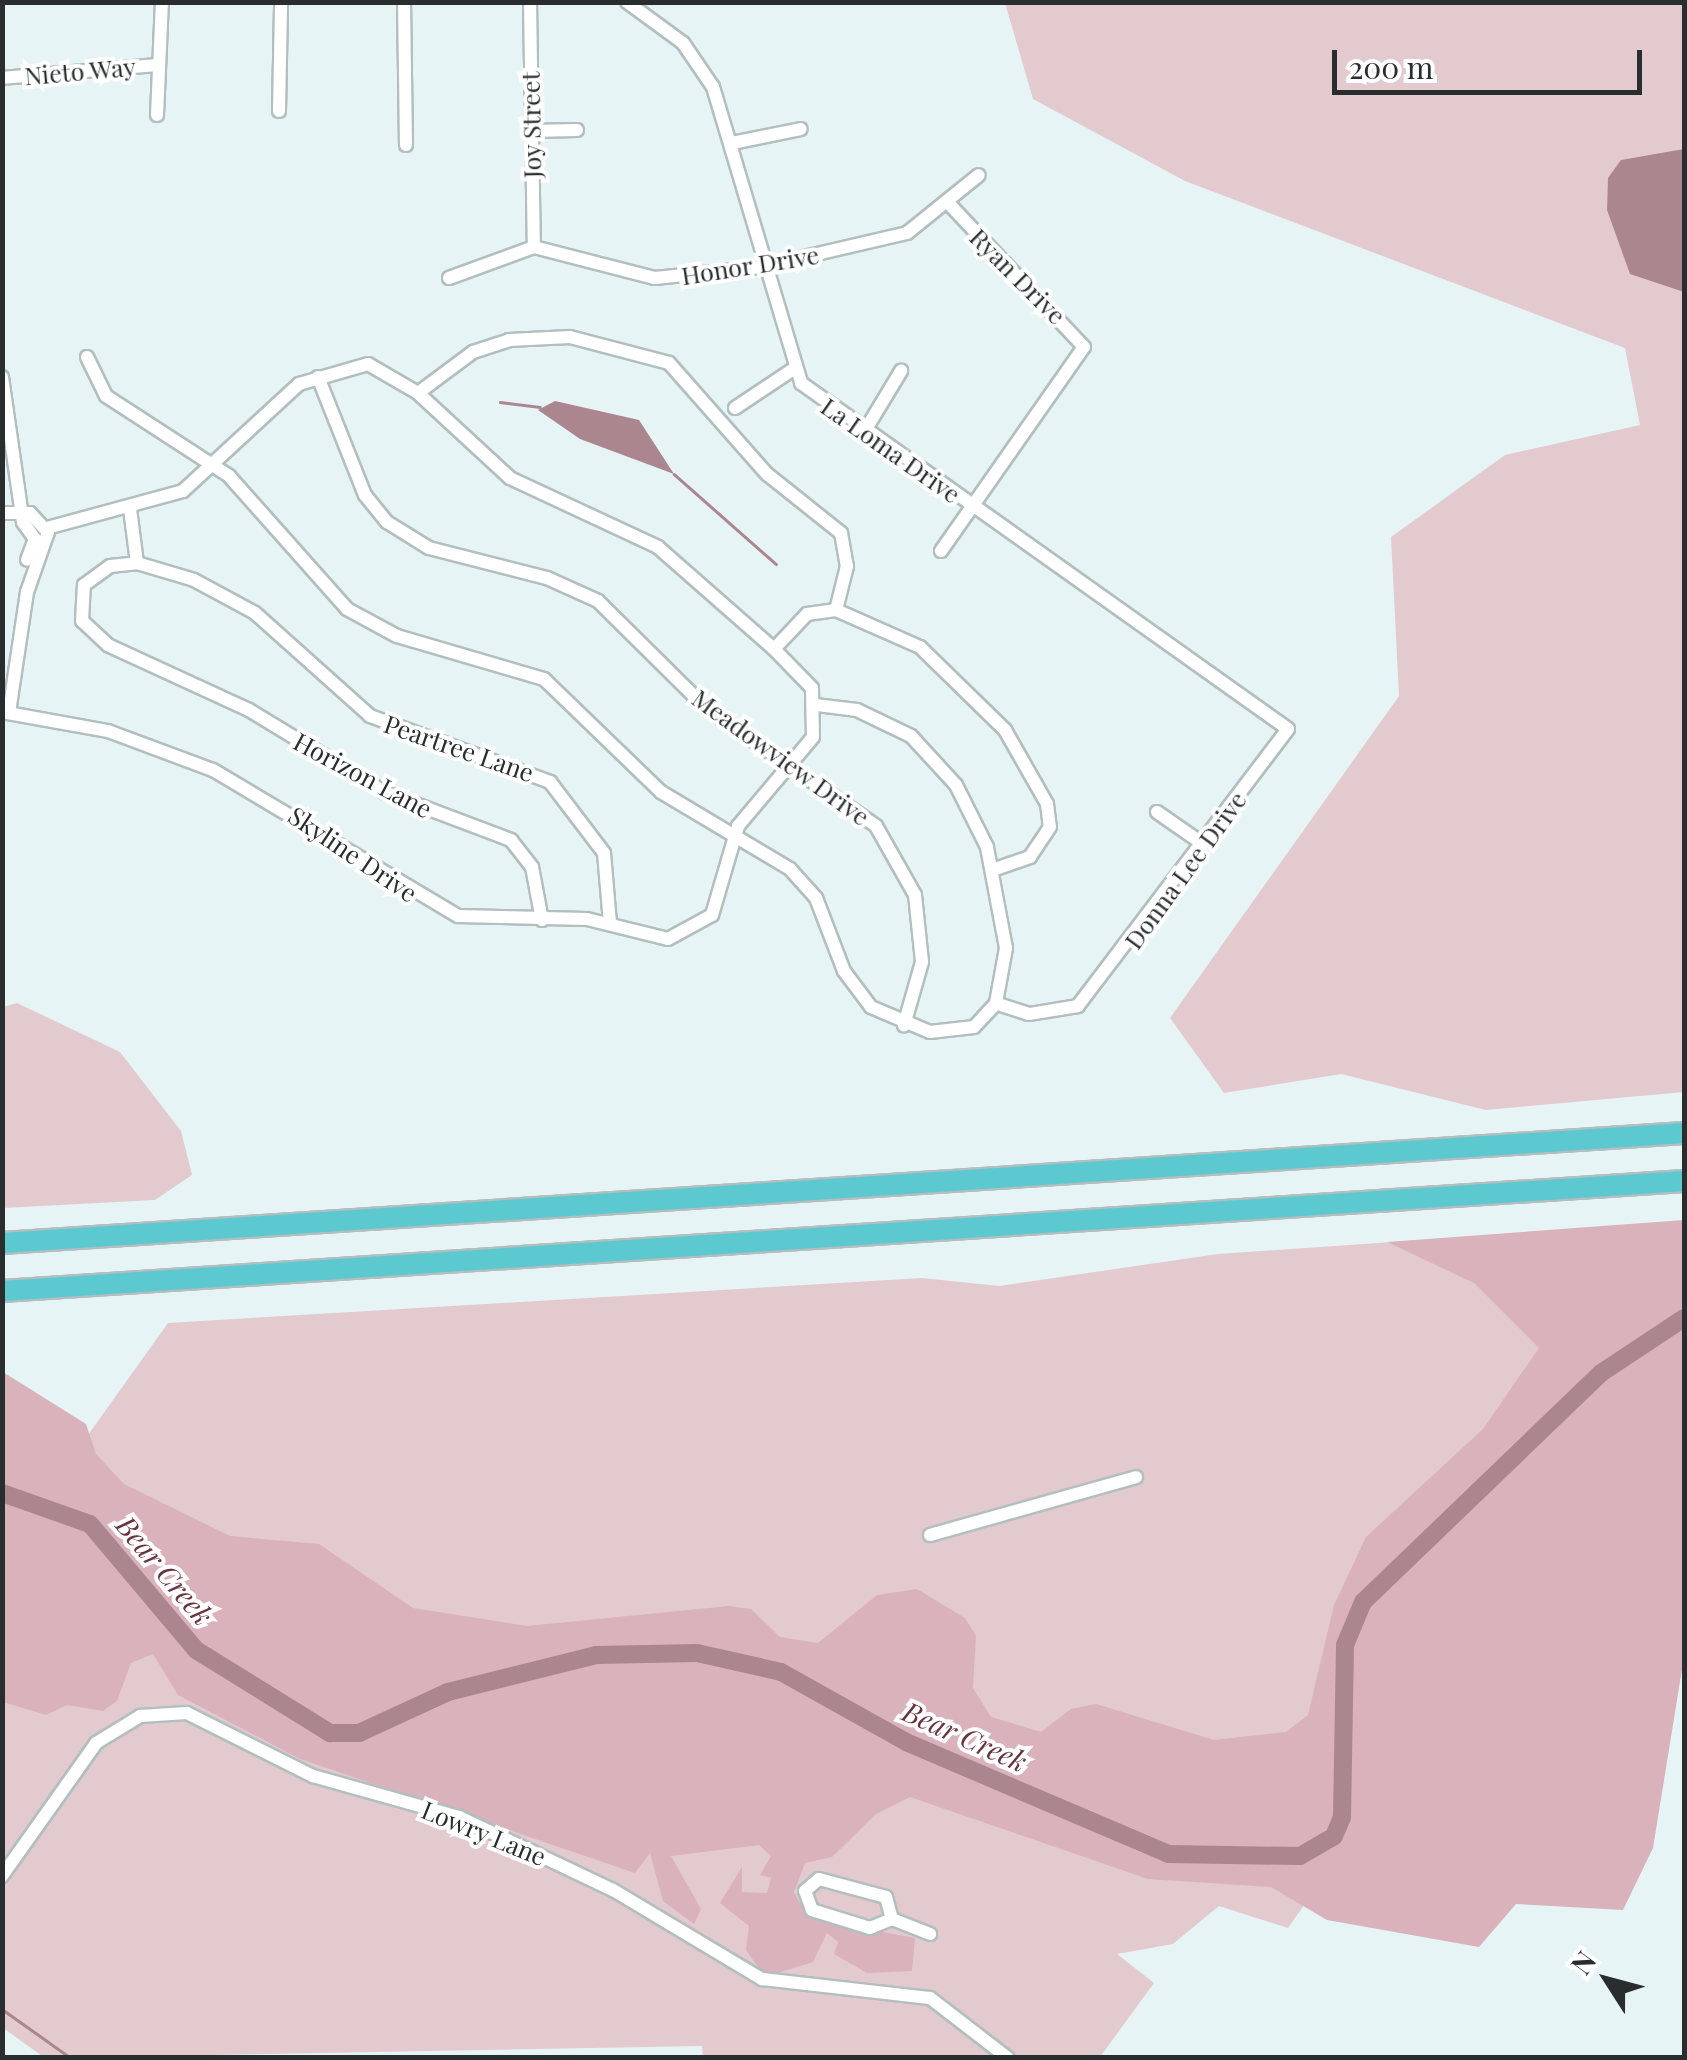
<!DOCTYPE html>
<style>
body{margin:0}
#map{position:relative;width:1687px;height:2060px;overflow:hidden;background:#e7f4f5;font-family:"Playfair Display",serif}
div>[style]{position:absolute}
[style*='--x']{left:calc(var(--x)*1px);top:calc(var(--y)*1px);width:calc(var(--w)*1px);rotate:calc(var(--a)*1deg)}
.green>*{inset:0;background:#e3cacf}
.forest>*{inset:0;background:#d9b2bb}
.water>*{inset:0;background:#ab868f}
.stream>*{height:2.5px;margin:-1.25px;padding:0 1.25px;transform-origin:1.25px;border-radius:1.25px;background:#ab868f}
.river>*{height:18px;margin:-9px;padding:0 9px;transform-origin:9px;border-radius:9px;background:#ab868f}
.roads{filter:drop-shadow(2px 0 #b3bebf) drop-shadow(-2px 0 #b3bebf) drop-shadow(0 2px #b3bebf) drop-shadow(0 -2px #b3bebf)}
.minor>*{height:12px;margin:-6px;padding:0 6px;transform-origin:6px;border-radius:6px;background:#fff}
.highway>*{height:20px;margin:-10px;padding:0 10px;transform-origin:10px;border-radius:10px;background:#5cc8d0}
span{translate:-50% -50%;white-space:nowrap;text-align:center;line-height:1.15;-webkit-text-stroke:8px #fff;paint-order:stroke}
.street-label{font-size:25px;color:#292d2e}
.water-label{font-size:28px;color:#673342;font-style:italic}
.frame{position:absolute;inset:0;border:5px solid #292d2e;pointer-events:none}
.north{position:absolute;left:1557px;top:1930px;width:100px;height:100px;-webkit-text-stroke:8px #fff;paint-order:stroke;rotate:306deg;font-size:28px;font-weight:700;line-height:40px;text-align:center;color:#292d2e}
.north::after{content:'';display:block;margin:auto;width:35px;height:45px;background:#292d2e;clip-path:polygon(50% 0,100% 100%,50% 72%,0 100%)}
.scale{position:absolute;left:1332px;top:50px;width:310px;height:45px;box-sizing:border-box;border:5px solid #292d2e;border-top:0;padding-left:12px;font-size:30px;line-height:35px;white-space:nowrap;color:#292d2e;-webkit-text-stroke:8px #fff;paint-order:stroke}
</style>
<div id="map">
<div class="green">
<i style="clip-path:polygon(1005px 3px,1684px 3px,1684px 1092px,1486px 1110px,1341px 1074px,1224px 1093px,1170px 1018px,1399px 696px,1391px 537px,1505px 455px,1640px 425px,1625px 348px,1185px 181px,1033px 99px)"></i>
<i style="clip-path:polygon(17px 1003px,120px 1052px,181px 1131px,192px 1175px,155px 1200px,3px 1208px,3px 1007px)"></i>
<i style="clip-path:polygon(1684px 1222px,1684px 1362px,1288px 1928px,1219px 1906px,1173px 1944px,1117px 1954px,1154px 1983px,1100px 2057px,703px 2058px,702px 2046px,45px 2058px,3px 2028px,3px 1554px,168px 1323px,922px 1278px,999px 1286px,1218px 1254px)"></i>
</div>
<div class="forest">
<i style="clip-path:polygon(1684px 1220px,1684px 1657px,1653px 1848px,1623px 1910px,1516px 1904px,1479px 1947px,1327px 1920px,1271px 1887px,1148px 1879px,910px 1797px,876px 1814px,832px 1857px,805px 1863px,794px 1892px,808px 1918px,915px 1938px,912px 1971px,867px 1973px,834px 1954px,838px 1942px,827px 1933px,813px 1962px,774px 1974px,760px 1970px,746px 1950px,749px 1926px,720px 1903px,742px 1867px,742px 1892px,767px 1893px,771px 1878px,760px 1875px,771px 1856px,759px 1845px,671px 1856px,701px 1909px,694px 1924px,663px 1901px,650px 1853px,635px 1873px,300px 1759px,178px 1695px,153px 1654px,131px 1663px,117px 1701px,103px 1711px,67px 1705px,46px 1715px,3px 1702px,3px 1372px,86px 1424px,96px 1454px,124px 1484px,230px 1536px,319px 1544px,413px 1608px,527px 1626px,729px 1606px,751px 1609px,780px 1637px,818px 1643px,877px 1595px,917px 1589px,965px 1618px,976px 1636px,973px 1688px,991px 1717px,1041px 1732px,1071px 1709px,1096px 1704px,1214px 1740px,1286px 1732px,1308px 1715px,1334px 1605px,1366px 1537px,1483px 1429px,1539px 1348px,1474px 1283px,1387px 1242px)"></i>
</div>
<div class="water">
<i style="clip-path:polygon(1684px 149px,1684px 292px,1630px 274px,1607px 210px,1608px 178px,1621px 160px)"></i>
<i style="clip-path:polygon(555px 401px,639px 420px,674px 474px,580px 439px,538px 410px)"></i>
</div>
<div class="stream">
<i style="--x:500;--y:402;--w:40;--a:7.1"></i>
<i style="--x:674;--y:474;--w:136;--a:41.4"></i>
<i style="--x:2;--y:2009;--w:85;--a:35.4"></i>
</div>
<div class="river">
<i style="--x:2;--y:1493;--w:93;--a:19.4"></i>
<i style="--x:90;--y:1524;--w:165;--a:49.9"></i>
<i style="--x:196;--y:1650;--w:158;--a:31.8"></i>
<i style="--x:330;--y:1733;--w:29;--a:0"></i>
<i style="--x:359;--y:1733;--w:98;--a:-24.7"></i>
<i style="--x:448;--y:1692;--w:153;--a:-14"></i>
<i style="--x:596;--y:1655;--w:101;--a:-1.1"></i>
<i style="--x:697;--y:1653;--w:86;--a:12.7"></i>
<i style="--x:781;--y:1672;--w:143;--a:29.2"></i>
<i style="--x:906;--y:1742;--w:285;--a:23.1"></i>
<i style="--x:1168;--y:1854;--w:132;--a:0.9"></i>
<i style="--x:1300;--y:1856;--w:39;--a:-30"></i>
<i style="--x:1334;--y:1836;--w:21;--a:-67"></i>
<i style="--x:1342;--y:1817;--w:172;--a:-89"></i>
<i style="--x:1345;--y:1645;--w:47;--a:-67.3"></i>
<i style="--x:1363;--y:1602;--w:330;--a:-43.9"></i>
<i style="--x:1601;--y:1373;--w:100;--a:-33.5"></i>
</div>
<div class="roads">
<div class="minor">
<i style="--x:404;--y:2;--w:143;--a:89.2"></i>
<i style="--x:530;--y:2;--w:245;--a:89.1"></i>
<i style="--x:627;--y:2;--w:69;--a:36.2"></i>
<i style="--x:683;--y:43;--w:53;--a:55.7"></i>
<i style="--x:713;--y:87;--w:309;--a:73.4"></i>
<i style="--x:801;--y:383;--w:597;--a:35.39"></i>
<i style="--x:1288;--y:729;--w:348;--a:127.2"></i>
<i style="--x:1078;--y:1006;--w:50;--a:170.7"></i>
<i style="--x:1029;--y:1014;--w:35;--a:-162"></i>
<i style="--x:2;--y:78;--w:156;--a:-4.8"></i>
<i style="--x:279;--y:111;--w:109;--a:-88.9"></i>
<i style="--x:157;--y:115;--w:113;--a:-87.5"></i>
<i style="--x:529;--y:131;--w:48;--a:-1.2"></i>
<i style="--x:732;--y:143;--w:70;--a:-11.5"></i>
<i style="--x:449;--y:278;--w:90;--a:-20"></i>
<i style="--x:534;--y:247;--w:125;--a:14.4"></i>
<i style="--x:655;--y:278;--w:107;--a:-5.9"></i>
<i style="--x:761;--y:267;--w:150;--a:-13.1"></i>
<i style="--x:907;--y:233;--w:92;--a:-38.9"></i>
<i style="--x:87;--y:357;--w:43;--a:64"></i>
<i style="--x:106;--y:396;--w:147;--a:33"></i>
<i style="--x:229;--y:476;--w:178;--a:48.4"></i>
<i style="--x:347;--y:609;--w:57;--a:28.4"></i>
<i style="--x:397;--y:636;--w:153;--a:16.3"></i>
<i style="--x:544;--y:679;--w:163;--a:44"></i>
<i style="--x:661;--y:792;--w:150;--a:30.8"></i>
<i style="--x:790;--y:869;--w:39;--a:48"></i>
<i style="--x:816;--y:898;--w:78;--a:69"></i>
<i style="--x:844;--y:971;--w:45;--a:53.1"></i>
<i style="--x:871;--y:1007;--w:64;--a:23"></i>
<i style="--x:930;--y:1032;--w:44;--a:-6.5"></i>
<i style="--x:974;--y:1027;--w:33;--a:-47"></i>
<i style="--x:996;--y:1003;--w:56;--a:-79.7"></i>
<i style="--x:1006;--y:948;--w:103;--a:-100.7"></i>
<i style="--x:987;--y:847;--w:69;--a:-116.6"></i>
<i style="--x:956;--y:785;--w:67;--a:-132.6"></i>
<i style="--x:911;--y:736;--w:60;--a:-154.3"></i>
<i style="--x:857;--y:710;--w:38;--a:-173"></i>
<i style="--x:2;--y:377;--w:147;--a:81.8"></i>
<i style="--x:23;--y:522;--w:21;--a:55"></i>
<i style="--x:35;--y:539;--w:22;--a:111"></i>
<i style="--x:318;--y:377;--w:127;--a:68.3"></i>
<i style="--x:365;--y:495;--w:35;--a:51"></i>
<i style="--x:387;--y:522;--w:49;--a:31.8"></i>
<i style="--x:429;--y:548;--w:122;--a:14.3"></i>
<i style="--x:547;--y:578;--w:56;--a:24.3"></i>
<i style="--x:598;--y:601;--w:151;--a:44.7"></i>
<i style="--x:705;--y:707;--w:208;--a:34.8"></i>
<i style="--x:876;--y:826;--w:79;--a:60.5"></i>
<i style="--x:915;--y:895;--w:67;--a:84"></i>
<i style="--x:922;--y:962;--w:66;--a:105.9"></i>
<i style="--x:735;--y:408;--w:69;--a:-33.7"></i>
<i style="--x:863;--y:434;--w:74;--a:-58.9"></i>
<i style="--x:130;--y:509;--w:54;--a:82.6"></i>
<i style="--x:2;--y:513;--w:28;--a:0"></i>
<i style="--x:30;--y:513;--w:26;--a:47"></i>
<i style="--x:48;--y:532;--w:64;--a:109.3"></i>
<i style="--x:27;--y:592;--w:122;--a:98.5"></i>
<i style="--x:47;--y:528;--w:141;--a:-15.2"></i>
<i style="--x:183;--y:491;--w:158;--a:-42.7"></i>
<i style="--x:299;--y:384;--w:72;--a:-16.2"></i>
<i style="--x:368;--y:364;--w:58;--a:30.1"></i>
<i style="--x:941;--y:551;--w:249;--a:-55"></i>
<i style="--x:1084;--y:347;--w:194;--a:-133.3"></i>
<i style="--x:774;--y:649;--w:154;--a:-138.7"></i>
<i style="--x:658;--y:547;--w:163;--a:-155"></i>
<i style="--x:510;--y:478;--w:125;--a:-137.3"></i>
<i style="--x:418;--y:393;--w:69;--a:-36.7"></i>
<i style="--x:473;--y:352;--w:38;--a:-18"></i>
<i style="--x:509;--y:340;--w:61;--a:-2.8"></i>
<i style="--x:570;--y:337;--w:102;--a:14.7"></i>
<i style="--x:669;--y:363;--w:148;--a:48.6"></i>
<i style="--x:767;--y:474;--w:95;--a:38.6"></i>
<i style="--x:841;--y:533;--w:34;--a:80"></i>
<i style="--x:847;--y:566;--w:45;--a:104"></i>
<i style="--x:2;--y:712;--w:108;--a:10.2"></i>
<i style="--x:108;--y:731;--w:112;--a:20.4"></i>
<i style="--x:213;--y:770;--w:285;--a:30.8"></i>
<i style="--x:458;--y:916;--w:129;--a:1.3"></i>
<i style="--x:587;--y:919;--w:83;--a:13.9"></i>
<i style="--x:668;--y:939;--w:50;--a:-28.6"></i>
<i style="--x:712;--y:915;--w:93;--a:-73.7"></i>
<i style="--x:738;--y:826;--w:116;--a:-49.9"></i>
<i style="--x:813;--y:737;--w:49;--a:-91.2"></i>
<i style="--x:812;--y:688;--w:54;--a:-134.3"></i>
<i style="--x:774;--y:649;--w:48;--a:-46.7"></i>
<i style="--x:807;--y:614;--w:29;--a:-8"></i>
<i style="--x:836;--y:610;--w:92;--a:23.8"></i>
<i style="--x:920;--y:647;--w:119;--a:44.3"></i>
<i style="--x:1005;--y:730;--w:85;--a:60.4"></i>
<i style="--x:1047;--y:804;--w:23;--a:83"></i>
<i style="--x:1050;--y:827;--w:36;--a:124"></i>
<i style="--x:1030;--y:857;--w:36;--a:161"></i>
<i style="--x:1157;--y:812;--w:56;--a:34.8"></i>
<i style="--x:542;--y:920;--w:54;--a:-100.7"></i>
<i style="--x:532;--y:867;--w:34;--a:-128"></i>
<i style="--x:511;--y:840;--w:136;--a:-159.3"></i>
<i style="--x:384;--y:792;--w:158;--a:-148.7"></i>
<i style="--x:249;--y:710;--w:155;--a:-155.3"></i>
<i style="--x:108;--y:645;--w:35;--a:-137"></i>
<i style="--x:82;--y:621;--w:36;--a:-87"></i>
<i style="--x:84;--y:585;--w:32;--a:-36"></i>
<i style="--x:110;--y:566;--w:27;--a:-6"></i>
<i style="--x:137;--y:563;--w:59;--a:16.6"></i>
<i style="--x:194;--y:580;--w:69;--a:28.4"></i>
<i style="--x:255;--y:613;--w:154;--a:41.8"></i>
<i style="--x:370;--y:716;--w:192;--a:20.1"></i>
<i style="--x:550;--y:782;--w:89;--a:52.7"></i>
<i style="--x:604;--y:853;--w:70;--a:85.1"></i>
<i style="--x:930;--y:1535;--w:214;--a:-15.7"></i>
<i style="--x:2;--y:1876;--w:163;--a:-54.7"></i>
<i style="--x:96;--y:1743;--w:52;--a:-31.5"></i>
<i style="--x:140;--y:1716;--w:47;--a:-3.7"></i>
<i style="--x:187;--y:1713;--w:141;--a:26.6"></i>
<i style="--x:313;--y:1776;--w:152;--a:15.7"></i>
<i style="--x:459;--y:1817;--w:170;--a:25.4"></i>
<i style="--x:613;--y:1890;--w:174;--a:30.9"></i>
<i style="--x:762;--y:1979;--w:169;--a:6.5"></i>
<i style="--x:930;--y:1998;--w:98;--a:37.6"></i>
<i style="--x:819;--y:1879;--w:69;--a:15"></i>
<i style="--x:886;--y:1897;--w:23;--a:75"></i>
<i style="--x:892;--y:1919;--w:24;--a:158"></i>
<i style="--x:870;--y:1928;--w:61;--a:-162.8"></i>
<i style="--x:812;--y:1910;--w:20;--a:-110"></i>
<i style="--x:805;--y:1891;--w:18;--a:-41"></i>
<i style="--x:892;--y:1919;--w:41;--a:21.5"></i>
</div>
<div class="highway">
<i style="--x:2;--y:1243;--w:1686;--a:-3.74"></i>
<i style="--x:2;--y:1291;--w:1686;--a:-3.74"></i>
</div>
</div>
<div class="street-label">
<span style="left:80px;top:71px;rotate:-5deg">Nieto Way</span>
<span style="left:531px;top:125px;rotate:-91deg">Joy Street</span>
<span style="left:750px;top:265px;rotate:-9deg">Honor Drive</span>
<span style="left:1018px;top:276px;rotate:45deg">Ryan Drive</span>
<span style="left:891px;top:450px;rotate:35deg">La Loma Drive</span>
<span style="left:459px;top:748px;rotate:19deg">Peartree Lane</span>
<span style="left:781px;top:757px;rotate:36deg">Meadowview Drive</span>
<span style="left:363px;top:775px;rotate:28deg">Horizon Lane</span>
<span style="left:353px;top:854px;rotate:34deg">Skyline Drive</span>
<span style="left:1185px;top:870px;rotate:-54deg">Donna Lee Drive</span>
<span style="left:484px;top:1833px;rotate:22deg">Lowry Lane</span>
</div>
<div class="water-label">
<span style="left:165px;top:1570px;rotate:50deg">Bear Creek</span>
<span style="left:965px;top:1736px;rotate:24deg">Bear Creek</span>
</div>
<div class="frame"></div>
<div class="north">N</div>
<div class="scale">200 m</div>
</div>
